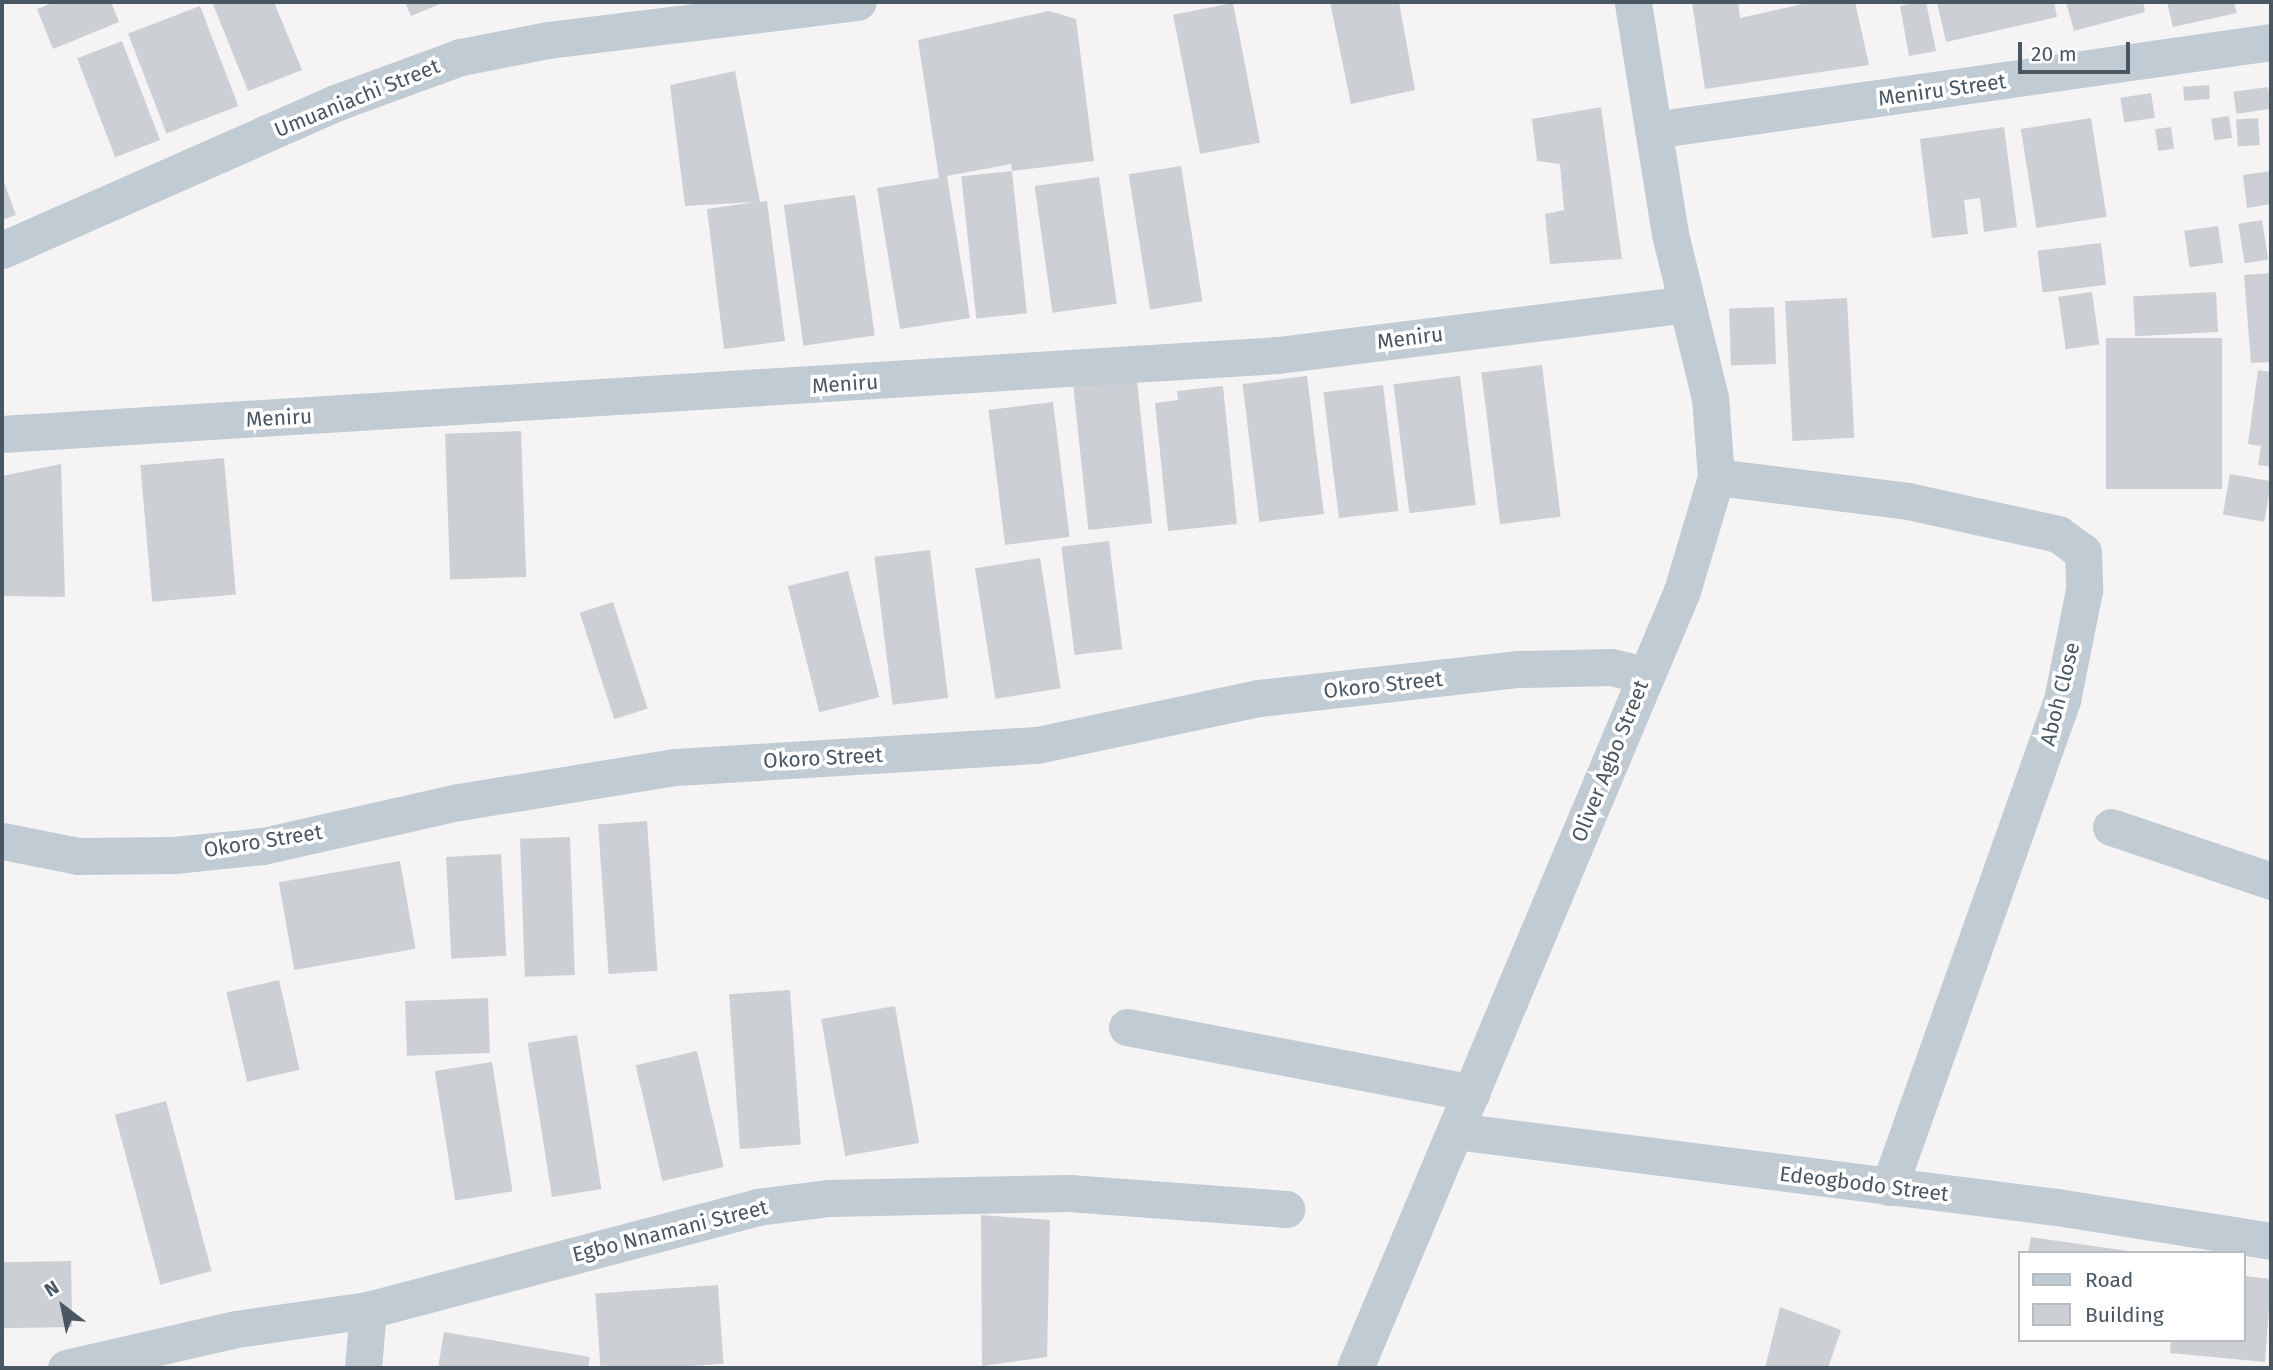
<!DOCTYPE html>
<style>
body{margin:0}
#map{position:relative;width:2273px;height:1370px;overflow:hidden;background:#f5f3f3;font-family:"Fira Sans",sans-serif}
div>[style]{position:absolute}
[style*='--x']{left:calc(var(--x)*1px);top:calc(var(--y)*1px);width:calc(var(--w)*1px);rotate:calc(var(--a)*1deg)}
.building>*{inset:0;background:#ccd0d5;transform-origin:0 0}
.minor>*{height:37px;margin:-18.5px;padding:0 18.5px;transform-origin:18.5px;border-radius:18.5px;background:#c0cbd3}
span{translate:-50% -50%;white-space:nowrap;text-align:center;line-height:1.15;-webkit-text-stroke:7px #fff;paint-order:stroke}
.street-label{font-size:21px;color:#485762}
.frame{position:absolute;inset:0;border:4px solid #485762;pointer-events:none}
.legend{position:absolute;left:2018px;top:1251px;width:228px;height:91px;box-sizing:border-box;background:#fff;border:2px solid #b6bcc0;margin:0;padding:9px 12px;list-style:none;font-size:21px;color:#485762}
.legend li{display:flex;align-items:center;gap:14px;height:35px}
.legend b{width:35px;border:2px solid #b6bcc0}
.north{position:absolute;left:28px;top:1272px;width:70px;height:70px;-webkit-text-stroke:5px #fff;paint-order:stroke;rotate:328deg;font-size:19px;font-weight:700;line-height:28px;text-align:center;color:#485762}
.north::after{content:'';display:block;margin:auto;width:24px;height:32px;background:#485762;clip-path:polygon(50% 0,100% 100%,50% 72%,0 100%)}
.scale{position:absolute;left:2018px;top:42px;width:112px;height:32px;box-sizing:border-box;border:4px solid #485762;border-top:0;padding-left:9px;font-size:21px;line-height:24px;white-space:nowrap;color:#485762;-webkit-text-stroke:5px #fff;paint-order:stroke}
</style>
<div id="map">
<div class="building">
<i style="clip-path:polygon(55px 2px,111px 2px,119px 22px,53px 49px,37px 9px)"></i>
<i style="clip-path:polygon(212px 2px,274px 2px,302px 70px,248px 91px)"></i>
<i style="clip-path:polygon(405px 2px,445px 2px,411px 16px)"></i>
<i style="clip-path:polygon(1330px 2px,1399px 2px,1415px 90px,1351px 104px)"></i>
<i style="clip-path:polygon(1692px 2px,1738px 2px,1740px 18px,1812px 2px,1855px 2px,1869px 65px,1705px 89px)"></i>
<i style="clip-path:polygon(1920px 2px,1926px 2px,1936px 51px,1909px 56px,1900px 6px)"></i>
<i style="clip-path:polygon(1937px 2px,2054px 2px,2057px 17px,1946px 42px)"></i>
<i style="clip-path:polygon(2066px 2px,2143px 2px,2145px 12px,2074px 31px)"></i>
<i style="clip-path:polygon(2167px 2px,2234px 2px,2237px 13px,2173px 27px)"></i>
<i style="left:1233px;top:3px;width:142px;height:61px;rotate:79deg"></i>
<i style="left:200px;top:6px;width:107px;height:77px;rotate:69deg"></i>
<i style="clip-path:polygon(1049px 11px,1076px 19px,1094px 161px,1012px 171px,1011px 164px,947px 176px,970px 318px,900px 329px,877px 188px,939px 178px,918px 40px)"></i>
<i style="left:122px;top:41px;width:106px;height:48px;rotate:69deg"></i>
<i style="clip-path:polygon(735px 71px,760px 202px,767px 201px,785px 341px,724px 349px,707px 209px,755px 202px,685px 206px,670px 85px)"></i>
<i style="left:2209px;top:85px;width:14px;height:26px;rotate:86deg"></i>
<i style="left:2268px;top:87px;width:22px;height:35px;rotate:82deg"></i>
<i style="left:2151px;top:93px;width:25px;height:31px;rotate:81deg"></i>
<i style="clip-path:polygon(1601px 107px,1622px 259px,1550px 264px,1545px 214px,1564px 210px,1560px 164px,1537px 161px,1532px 119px)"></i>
<i style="left:2229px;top:116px;width:22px;height:18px;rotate:82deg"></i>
<i style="left:2091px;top:118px;width:100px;height:71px;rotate:81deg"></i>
<i style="left:2258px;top:118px;width:27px;height:22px;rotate:86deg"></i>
<i style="clip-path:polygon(2004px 127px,2017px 227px,1984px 232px,1980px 198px,1964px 200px,1968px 234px,1932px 238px,1920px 139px)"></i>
<i style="left:2171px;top:127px;width:22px;height:16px;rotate:82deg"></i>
<i style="left:1181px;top:166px;width:137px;height:53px;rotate:81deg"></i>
<i style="left:1012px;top:171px;width:143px;height:51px;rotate:84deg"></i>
<i style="clip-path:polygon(2271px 171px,2271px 204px,2247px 208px,2243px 175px)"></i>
<i style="clip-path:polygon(2px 176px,16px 215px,2px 220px)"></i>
<i style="left:1099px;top:177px;width:128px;height:65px;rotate:82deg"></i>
<i style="left:855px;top:195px;width:142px;height:72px;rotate:82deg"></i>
<i style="left:2262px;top:220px;width:40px;height:24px;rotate:81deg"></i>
<i style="left:2218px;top:226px;width:37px;height:34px;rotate:82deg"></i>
<i style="left:2101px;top:243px;width:42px;height:64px;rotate:83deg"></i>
<i style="clip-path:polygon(2271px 273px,2271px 362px,2251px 363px,2244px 275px)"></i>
<i style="left:2092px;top:292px;width:53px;height:34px;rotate:82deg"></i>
<i style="left:2216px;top:292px;width:40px;height:83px;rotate:87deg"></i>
<i style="left:1847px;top:298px;width:140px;height:62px;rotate:87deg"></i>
<i style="left:1774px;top:307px;width:57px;height:45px;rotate:88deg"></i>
<i style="left:2222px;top:338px;width:151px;height:116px;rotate:90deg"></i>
<i style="left:1542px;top:365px;width:153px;height:61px;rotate:83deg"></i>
<i style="clip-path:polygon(2258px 370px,2271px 372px,2271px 467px,2258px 465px,2261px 446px,2248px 444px)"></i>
<i style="left:1307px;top:376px;width:139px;height:65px;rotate:83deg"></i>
<i style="left:1460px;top:376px;width:130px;height:67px;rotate:83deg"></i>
<i style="left:1137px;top:380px;width:144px;height:64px;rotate:84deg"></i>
<i style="left:1383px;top:385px;width:127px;height:60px;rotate:83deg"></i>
<i style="clip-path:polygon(1223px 386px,1237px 524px,1168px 531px,1155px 403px,1178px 400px,1177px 391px)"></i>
<i style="left:1053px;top:402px;width:136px;height:65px;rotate:83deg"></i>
<i style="left:521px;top:431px;width:146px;height:76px;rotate:88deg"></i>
<i style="left:224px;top:458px;width:137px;height:84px;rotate:85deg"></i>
<i style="clip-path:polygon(61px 464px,65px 597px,2px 596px,2px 476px)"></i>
<i style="left:2230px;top:474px;width:42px;height:41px;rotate:10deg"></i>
<i style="left:1109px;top:541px;width:109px;height:48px;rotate:83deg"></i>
<i style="left:930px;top:550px;width:149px;height:56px;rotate:83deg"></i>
<i style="left:1040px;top:558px;width:132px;height:66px;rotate:81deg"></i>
<i style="left:848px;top:571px;width:130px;height:62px;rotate:76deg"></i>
<i style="left:613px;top:602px;width:112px;height:35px;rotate:72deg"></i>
<i style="left:647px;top:821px;width:150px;height:49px;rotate:86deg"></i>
<i style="left:570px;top:837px;width:138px;height:50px;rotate:88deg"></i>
<i style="left:501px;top:854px;width:102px;height:55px;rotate:87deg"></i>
<i style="left:400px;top:861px;width:89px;height:123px;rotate:80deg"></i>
<i style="left:279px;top:980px;width:92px;height:54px;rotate:77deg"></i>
<i style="left:790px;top:990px;width:155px;height:61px;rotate:86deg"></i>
<i style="left:488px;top:998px;width:55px;height:83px;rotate:88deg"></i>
<i style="left:895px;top:1006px;width:139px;height:75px;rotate:80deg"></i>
<i style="left:577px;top:1035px;width:156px;height:50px;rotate:81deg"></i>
<i style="left:697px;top:1051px;width:119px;height:63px;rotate:77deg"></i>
<i style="left:492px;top:1062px;width:131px;height:58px;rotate:81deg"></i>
<i style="left:166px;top:1101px;width:176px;height:53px;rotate:75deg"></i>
<i style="clip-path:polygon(981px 1215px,1050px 1220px,1047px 1357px,982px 1366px)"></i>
<i style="clip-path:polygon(2031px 1237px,2128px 1251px,2128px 1253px,2028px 1253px)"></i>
<i style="left:71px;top:1261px;width:66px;height:69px;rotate:89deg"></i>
<i style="clip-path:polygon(2243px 1276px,2271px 1279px,2265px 1362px,2170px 1353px,2171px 1340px,2243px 1340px)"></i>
<i style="left:718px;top:1285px;width:79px;height:123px;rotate:86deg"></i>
<i style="clip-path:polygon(1780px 1307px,1841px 1330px,1828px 1368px,1765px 1368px)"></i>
<i style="clip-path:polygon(444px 1332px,590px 1357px,588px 1368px,438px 1368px)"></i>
</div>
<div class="minor">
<i style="--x:1653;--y:130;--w:624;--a:-8.1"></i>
<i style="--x:2;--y:250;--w:364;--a:-23.8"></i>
<i style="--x:335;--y:103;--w:134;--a:-20.1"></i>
<i style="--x:461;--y:57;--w:89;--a:-11.1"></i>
<i style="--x:548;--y:40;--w:312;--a:-7"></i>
<i style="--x:2;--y:434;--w:1278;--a:-3.54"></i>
<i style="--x:1278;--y:355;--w:410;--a:-7.1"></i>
<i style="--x:1716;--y:477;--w:193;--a:7.1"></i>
<i style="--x:1908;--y:501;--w:154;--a:12.4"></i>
<i style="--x:2058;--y:534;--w:31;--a:36"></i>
<i style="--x:2083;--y:552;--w:38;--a:88"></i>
<i style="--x:2084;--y:590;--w:112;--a:101.3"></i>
<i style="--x:2062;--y:700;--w:517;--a:109.56"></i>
<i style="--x:2111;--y:827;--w:169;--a:18.6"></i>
<i style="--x:2;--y:841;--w:77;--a:11.2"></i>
<i style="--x:78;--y:856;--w:96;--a:-0.6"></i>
<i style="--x:174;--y:855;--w:89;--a:-5.8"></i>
<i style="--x:263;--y:846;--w:201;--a:-12.7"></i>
<i style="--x:459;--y:802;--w:220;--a:-9.2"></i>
<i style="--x:676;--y:767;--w:362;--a:-3.5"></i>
<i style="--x:1037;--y:745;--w:227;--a:-12"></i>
<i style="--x:1259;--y:698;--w:261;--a:-6.4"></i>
<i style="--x:1518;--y:669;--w:93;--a:-1.2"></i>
<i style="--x:1611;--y:667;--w:35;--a:13"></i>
<i style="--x:1127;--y:1027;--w:351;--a:10.8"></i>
<i style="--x:1455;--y:1131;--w:607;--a:7.2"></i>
<i style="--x:2057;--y:1207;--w:217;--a:9"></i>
<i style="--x:66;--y:1368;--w:174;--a:-12.9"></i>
<i style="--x:236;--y:1329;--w:133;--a:-8.2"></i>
<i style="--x:368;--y:1310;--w:402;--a:-14.8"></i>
<i style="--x:757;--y:1207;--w:73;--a:-7.1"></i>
<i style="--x:829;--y:1198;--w:240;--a:-1.2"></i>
<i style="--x:1069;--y:1193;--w:218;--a:4.2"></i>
<i style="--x:363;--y:1368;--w:58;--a:-85.1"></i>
<i style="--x:1355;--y:1368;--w:843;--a:-67.18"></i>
<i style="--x:1682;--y:591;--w:119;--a:-73.4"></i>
<i style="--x:1716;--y:477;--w:79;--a:-94.3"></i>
<i style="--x:1710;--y:398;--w:169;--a:-103.7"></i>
<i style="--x:1670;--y:234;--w:235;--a:-99.1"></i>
</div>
<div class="street-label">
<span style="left:1942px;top:90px;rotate:-8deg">Meniru Street</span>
<span style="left:357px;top:98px;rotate:-22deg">Umuaniachi Street</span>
<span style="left:1410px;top:338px;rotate:-7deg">Meniru</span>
<span style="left:845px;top:384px;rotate:-4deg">Meniru</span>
<span style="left:279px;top:418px;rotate:-3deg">Meniru</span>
<span style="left:1383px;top:685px;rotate:-6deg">Okoro Street</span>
<span style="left:2060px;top:694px;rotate:-76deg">Aboh Close</span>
<span style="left:823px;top:758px;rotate:-3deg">Okoro Street</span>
<span style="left:1610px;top:761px;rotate:-68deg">Oliver Agbo Street</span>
<span style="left:263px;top:841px;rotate:-9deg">Okoro Street</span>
<span style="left:1864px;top:1184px;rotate:7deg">Edeogbodo Street</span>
<span style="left:670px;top:1231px;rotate:-14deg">Egbo Nnamani Street</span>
</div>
<div class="frame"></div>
<ul class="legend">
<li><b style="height:9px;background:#c0cbd3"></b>Road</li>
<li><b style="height:19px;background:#ccd0d5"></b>Building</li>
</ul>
<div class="north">N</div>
<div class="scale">20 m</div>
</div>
